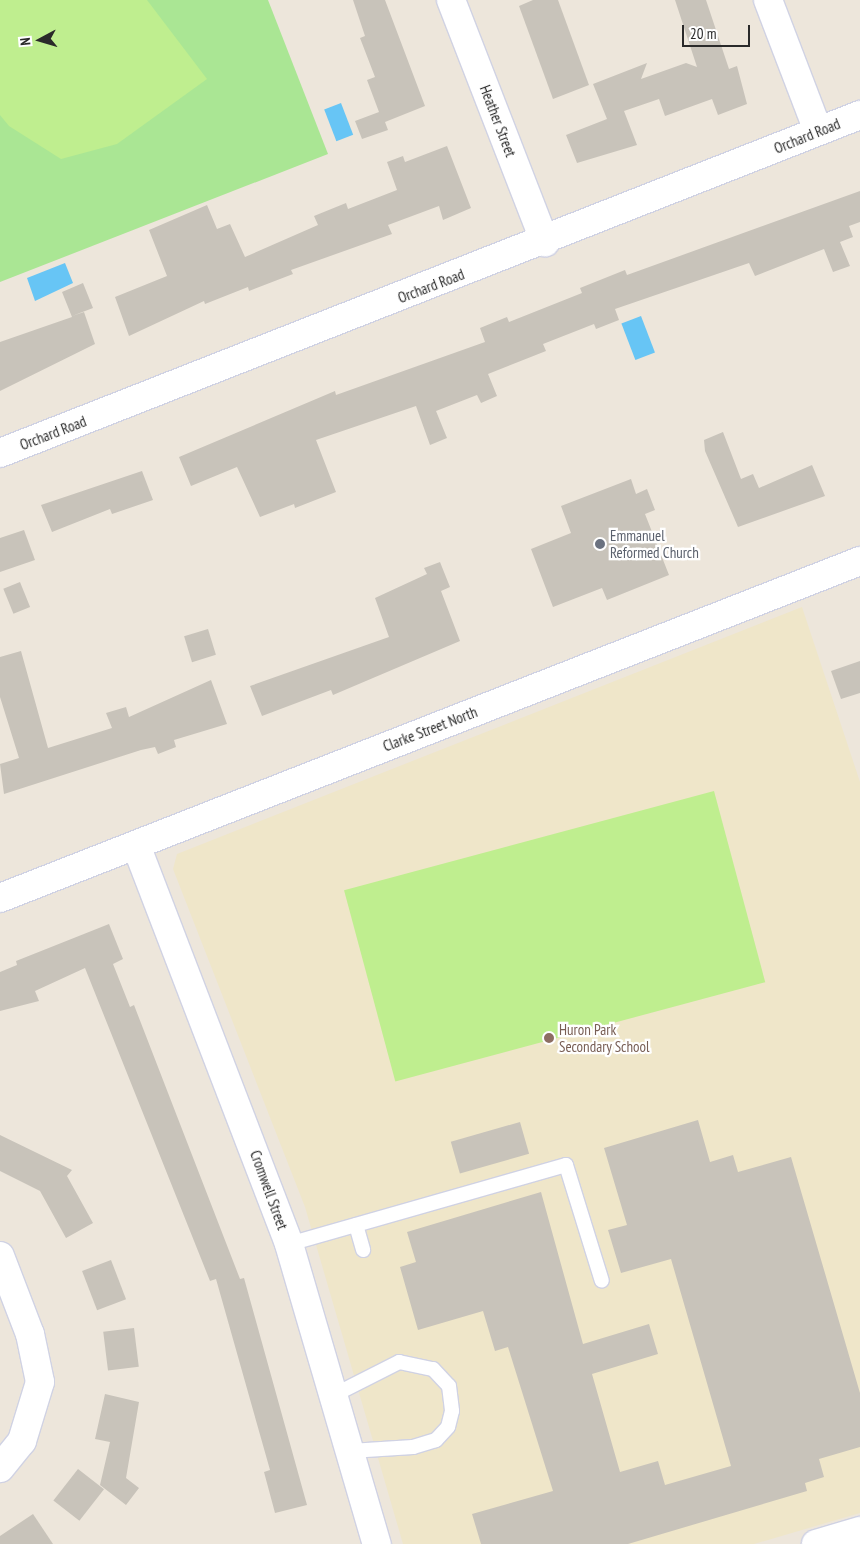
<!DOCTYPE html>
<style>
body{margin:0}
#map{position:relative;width:860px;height:1544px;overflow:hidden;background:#ede6db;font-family:"PT Sans Narrow",sans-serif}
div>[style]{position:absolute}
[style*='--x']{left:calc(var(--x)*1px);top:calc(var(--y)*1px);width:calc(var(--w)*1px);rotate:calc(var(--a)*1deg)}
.education>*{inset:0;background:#efe6c9}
.green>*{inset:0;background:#aae694}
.pitch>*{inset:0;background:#bfee8f;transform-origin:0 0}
.water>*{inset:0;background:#67c5f5;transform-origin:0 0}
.building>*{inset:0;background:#c8c3ba;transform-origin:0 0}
.roads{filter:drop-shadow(1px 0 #d0d2e3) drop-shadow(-1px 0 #d0d2e3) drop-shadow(0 1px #d0d2e3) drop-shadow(0 -1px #d0d2e3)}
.service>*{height:14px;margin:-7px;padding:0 7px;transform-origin:7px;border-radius:7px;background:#fff}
.minor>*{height:28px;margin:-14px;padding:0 14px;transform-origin:14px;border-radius:14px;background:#fff}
.dots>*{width:14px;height:14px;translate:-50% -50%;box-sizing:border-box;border:2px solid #fff;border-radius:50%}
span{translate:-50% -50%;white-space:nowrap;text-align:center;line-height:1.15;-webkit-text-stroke:4.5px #fff;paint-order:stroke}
.street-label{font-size:15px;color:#2a2a2a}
.worship-label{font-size:15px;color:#5b616d}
.left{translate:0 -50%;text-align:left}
.education-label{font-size:15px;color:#785e54}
.north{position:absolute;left:15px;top:15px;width:50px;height:50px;-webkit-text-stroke:4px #fff;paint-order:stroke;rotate:264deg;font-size:14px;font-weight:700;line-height:20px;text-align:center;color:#2a2a2a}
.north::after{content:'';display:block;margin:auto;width:18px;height:22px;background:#2a2a2a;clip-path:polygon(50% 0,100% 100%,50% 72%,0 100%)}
.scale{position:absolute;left:682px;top:25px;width:68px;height:22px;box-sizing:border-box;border:2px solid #2a2a2a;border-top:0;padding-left:6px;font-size:15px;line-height:18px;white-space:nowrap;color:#2a2a2a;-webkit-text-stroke:4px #fff;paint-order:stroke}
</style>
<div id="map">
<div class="education">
<i style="clip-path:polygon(802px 607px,860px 782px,860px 1513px,754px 1544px,403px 1544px,305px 1207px,173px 869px,177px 854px)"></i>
</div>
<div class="green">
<i style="clip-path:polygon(0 0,268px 0,328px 154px,0 282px)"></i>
</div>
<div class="pitch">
<i style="clip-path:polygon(0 0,147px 0,207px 79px,117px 144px,61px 159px,9px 126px,0 115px)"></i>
<i style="left:714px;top:791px;width:198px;height:383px;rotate:75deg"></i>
</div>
<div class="water">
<i style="left:341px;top:103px;width:34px;height:18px;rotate:69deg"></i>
<i style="clip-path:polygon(65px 263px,73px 283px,35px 301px,27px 278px)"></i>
<i style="left:641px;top:316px;width:39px;height:21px;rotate:69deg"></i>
</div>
<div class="building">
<i style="clip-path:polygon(353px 0,385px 0,425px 106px,385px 122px,388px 130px,362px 139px,355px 121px,379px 112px,367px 80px,375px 77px,360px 38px,365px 36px)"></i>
<i style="clip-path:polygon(533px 0,558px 0,589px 85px,553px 99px,519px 6px)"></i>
<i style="clip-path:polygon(675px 0,706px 0,729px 69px,737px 66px,747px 104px,718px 115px,712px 99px,665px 116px,659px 99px,624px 111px,637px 145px,577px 163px,566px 135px,607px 119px,593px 84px,647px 63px,641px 79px,686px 63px,697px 67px)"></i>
<i style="clip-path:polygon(447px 146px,471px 208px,443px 220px,439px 206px,388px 225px,392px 234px,291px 270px,293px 274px,249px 291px,248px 287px,205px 304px,204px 301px,129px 336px,115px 297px,167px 276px,149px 230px,207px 205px,217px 229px,230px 224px,245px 257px,318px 225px,314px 216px,346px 203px,348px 209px,397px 190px,387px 162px,403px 156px,405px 162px)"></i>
<i style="clip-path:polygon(860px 191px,860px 222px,849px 226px,853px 237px,840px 242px,850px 266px,833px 272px,824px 249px,755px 276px,749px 263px,615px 309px,619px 320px,596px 329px,594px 324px,543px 344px,546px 351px,488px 374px,497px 396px,481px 403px,477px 395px,436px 411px,447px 438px,430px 445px,416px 406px,316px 440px,336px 492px,295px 508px,294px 504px,260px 517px,237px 467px,191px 486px,179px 457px,335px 391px,336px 395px,485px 342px,480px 328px,507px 317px,509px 322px,582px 293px,580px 288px,625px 270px,627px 275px)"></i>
<i style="clip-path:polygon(83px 283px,93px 308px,72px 316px,84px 312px,95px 344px,0 391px,0 342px,72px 317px,62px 292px)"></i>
<i style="clip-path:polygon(723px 432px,741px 479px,753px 474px,759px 488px,812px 465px,825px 496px,738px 527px,705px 451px,704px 440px)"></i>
<i style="clip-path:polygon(142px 471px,153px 500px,112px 514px,110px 509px,52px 532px,41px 505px)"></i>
<i style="clip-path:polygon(631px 479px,636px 494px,647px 489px,655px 510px,645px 514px,669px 575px,607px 600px,602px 588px,553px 607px,531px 549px,571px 533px,561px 506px)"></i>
<i style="clip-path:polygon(24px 530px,35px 560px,0 572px,0 538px)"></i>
<i style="clip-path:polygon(440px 562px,450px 587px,441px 591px,460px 641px,333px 695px,331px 690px,262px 716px,250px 686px,389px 637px,375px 598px,427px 574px,424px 568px)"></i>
<i style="left:20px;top:582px;width:27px;height:18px;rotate:68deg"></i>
<i style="left:208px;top:629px;width:27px;height:25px;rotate:73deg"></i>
<i style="clip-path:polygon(21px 651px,48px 748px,112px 728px,106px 713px,126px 707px,129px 717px,211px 680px,227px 724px,174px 740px,176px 747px,158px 754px,155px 747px,141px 750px,4px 794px,0 764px,19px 758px,0 697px,0 657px)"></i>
<i style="clip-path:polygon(860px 661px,860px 693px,841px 699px,831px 671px)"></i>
<i style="clip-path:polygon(109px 924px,123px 959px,113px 964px,130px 1007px,134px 1005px,240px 1279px,244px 1278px,307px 1505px,275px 1513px,264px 1472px,270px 1470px,216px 1279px,210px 1281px,85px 968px,35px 991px,39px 1001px,0 1011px,0 972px,17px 965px,16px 961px)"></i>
<i style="clip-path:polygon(698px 1120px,710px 1162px,733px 1155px,738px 1172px,791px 1157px,860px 1393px,860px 1447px,819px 1459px,824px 1477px,805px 1483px,807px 1491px,628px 1544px,481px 1544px,472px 1514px,553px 1491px,508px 1347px,495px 1351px,483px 1311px,418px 1330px,400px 1267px,416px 1262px,407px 1232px,541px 1192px,583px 1344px,649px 1324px,658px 1354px,592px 1374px,620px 1472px,658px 1461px,665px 1485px,731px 1466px,671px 1259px,621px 1273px,608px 1230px,627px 1225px,604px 1148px)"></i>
<i style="left:520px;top:1122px;width:33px;height:72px;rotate:74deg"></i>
<i style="clip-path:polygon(0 1135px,72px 1170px,67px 1176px,93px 1223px,66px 1238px,40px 1191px,0 1171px)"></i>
<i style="left:111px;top:1260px;width:42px;height:31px;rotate:69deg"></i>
<i style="left:134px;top:1328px;width:39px;height:31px;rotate:83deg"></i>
<i style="clip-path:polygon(105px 1394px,139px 1402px,126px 1478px,139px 1488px,126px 1505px,100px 1485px,110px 1442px,95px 1439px)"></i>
<i style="left:78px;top:1469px;width:33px;height:40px;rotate:38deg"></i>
<i style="clip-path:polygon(33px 1514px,53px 1544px,0 1544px,0 1536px)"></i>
</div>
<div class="roads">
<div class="service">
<i style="--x:356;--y:1225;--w:26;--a:74"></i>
<i style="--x:289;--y:1244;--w:288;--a:-15.9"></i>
<i style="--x:566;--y:1165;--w:121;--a:72.8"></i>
<i style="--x:334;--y:1395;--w:73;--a:-26.9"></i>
<i style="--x:399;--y:1362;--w:35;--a:12"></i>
<i style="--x:433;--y:1369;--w:23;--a:47"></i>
<i style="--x:449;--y:1386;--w:25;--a:83"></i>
<i style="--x:452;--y:1411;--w:16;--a:104"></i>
<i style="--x:448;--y:1427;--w:18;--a:133"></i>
<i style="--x:436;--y:1440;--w:24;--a:163"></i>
<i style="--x:413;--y:1447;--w:63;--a:176.4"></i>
</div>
<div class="minor">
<i style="--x:451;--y:0;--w:260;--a:68.8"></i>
<i style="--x:768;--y:0;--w:140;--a:69.1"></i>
<i style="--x:0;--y:453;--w:924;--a:-21.46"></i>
<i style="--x:136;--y:845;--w:427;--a:69"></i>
<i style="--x:289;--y:1244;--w:313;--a:73.7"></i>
<i style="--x:0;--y:898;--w:924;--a:-21.4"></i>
<i style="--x:0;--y:1256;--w:84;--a:69"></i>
<i style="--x:30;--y:1334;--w:49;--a:78.2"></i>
<i style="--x:40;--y:1382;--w:62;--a:107"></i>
<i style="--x:22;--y:1441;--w:35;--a:129"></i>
<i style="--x:816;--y:1544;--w:46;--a:-16.5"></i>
</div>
</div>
<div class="dots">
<i style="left:600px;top:544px;background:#6b7280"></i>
<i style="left:549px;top:1038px;background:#8d6e63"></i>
</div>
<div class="street-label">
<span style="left:498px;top:121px;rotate:69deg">Heather Street</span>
<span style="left:807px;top:136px;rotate:-22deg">Orchard Road</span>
<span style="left:431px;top:286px;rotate:-21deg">Orchard Road</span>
<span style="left:53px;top:433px;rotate:-21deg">Orchard Road</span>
<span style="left:430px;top:729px;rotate:-21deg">Clarke Street North</span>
<span style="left:269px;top:1190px;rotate:70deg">Cromwell Street</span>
</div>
<div class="worship-label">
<span class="left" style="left:610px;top:544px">Emmanuel<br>Reformed Church</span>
</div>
<div class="education-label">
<span class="left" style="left:559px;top:1038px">Huron Park<br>Secondary School</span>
</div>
<div class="north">N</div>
<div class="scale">20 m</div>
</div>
